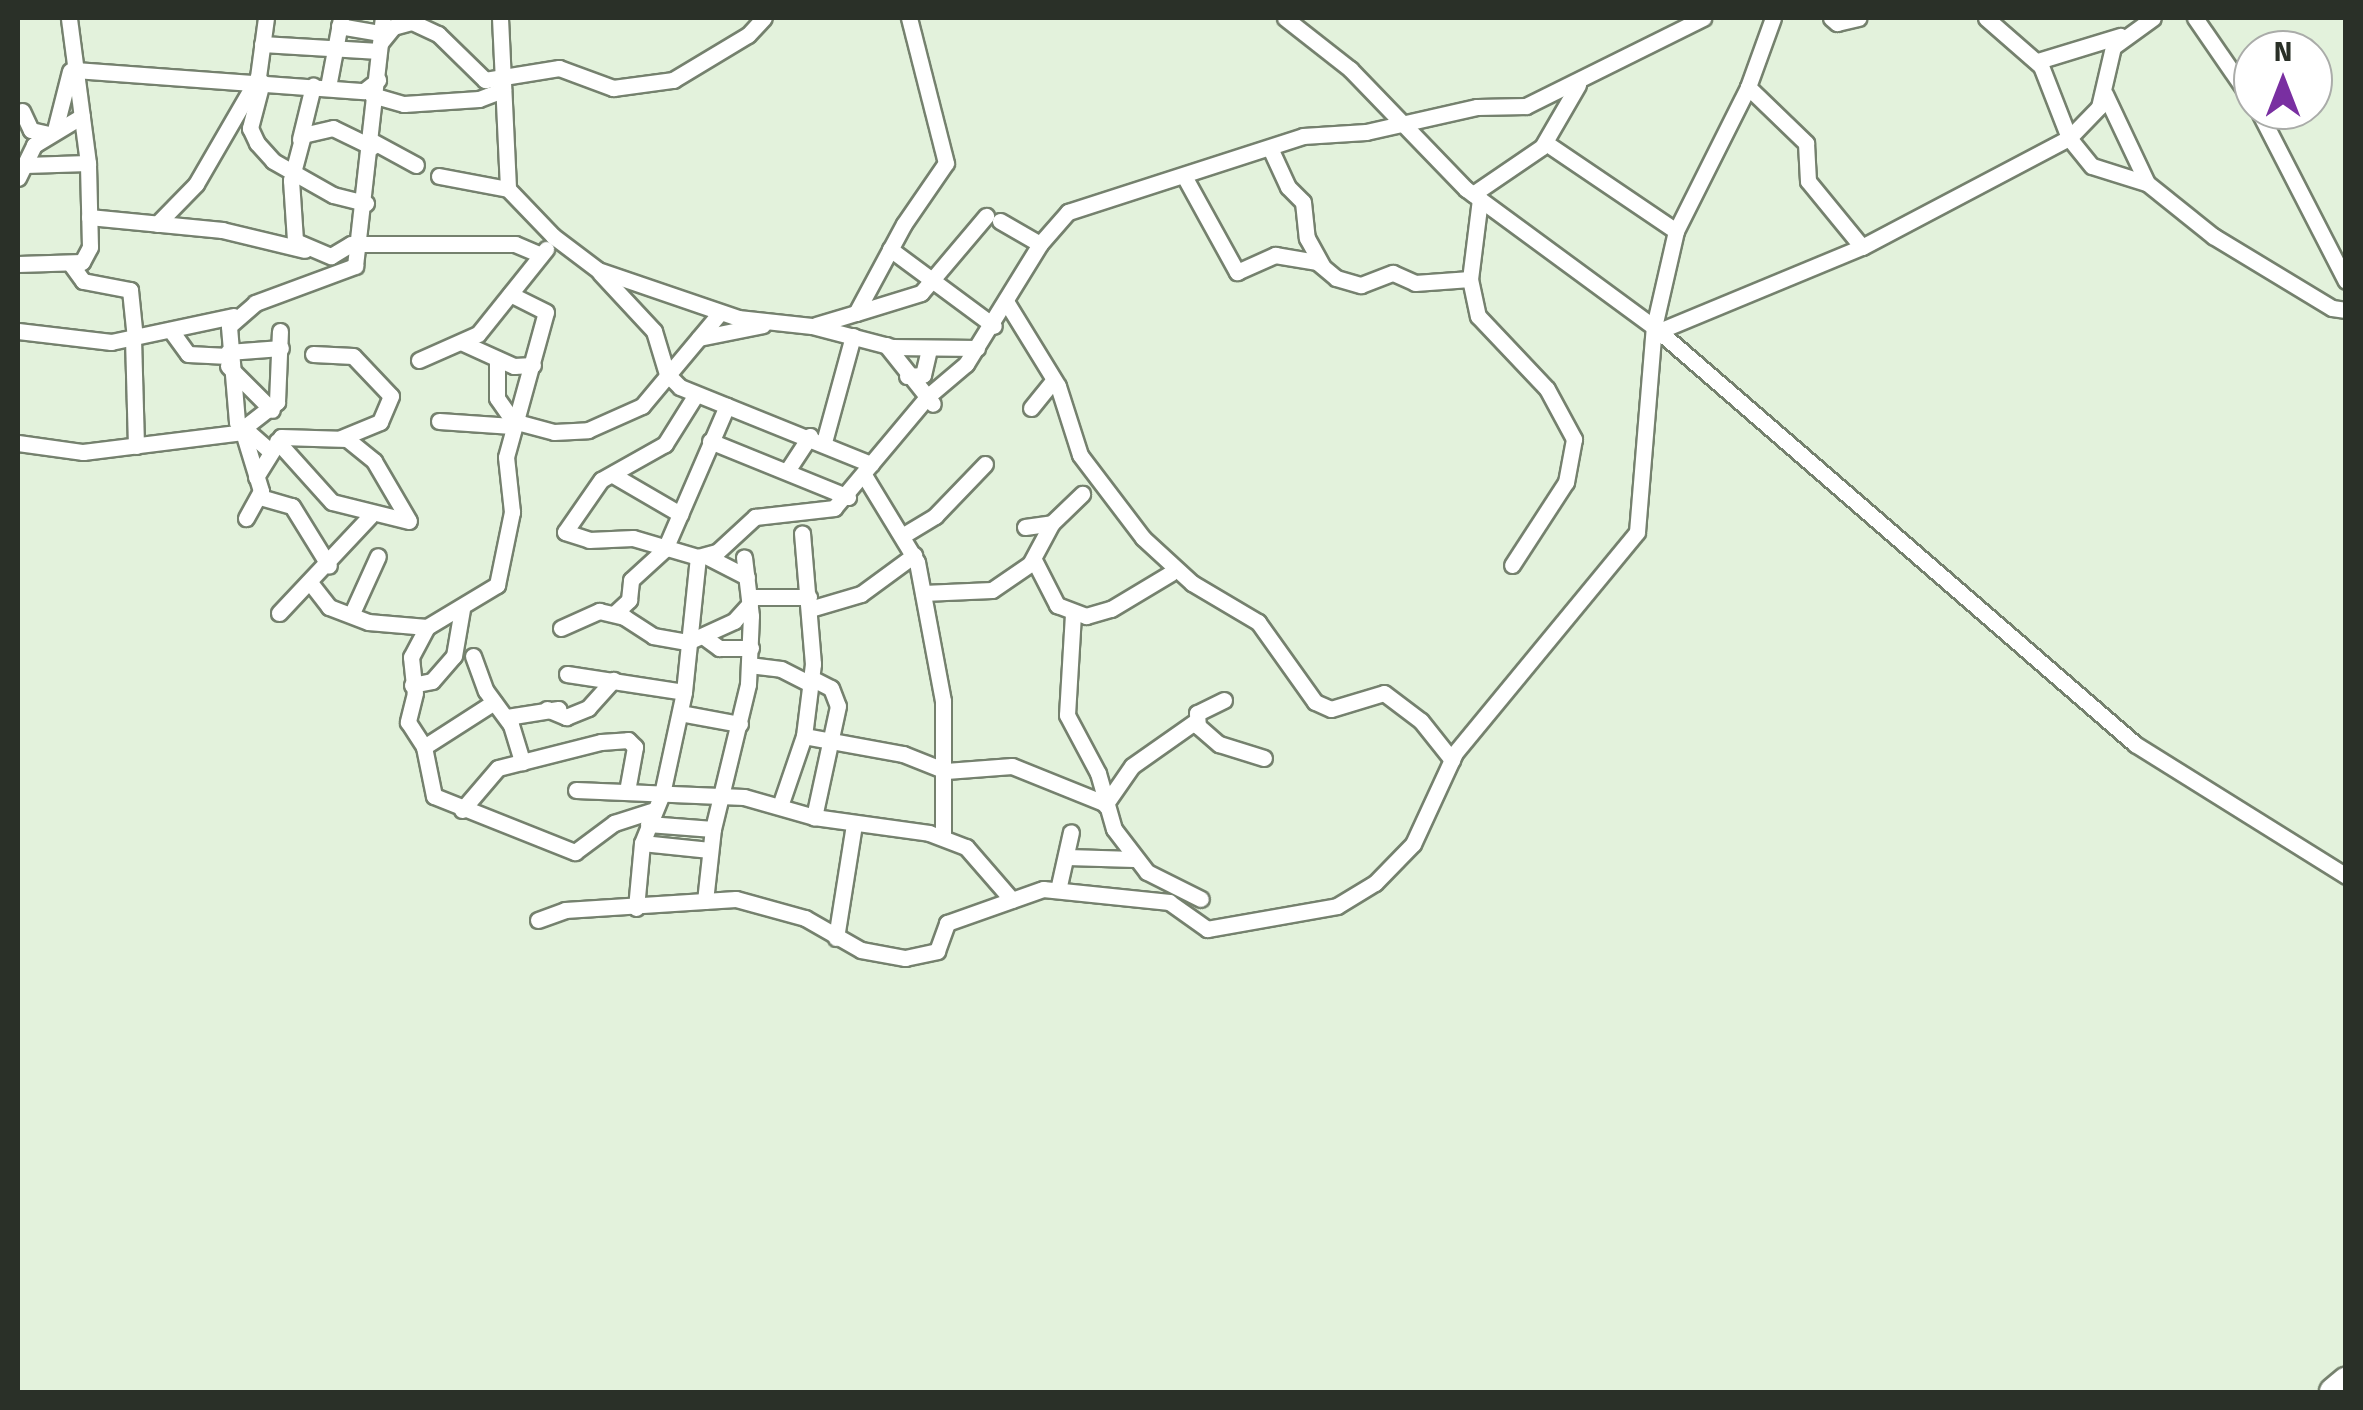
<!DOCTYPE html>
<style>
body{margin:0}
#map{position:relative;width:2363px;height:1410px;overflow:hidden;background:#e3f2dc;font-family:"Fira Sans",sans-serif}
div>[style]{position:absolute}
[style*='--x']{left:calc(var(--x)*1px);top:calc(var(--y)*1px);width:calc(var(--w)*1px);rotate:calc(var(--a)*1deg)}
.roads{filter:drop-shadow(2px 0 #75816e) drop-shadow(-2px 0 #75816e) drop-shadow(0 2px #75816e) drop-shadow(0 -2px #75816e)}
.street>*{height:15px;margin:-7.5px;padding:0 7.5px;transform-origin:7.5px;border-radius:7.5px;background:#fff}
.highway>*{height:28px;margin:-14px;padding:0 14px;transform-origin:14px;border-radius:14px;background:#fff}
span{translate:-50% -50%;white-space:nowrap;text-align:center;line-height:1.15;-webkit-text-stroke:10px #fff;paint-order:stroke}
.frame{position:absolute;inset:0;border:20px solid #2a3028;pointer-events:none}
.north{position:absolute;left:2233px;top:30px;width:100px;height:100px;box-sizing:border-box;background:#fff;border:2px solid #aaaca9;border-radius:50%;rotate:0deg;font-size:28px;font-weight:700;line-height:40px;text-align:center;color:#2a3028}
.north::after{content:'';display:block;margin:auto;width:35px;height:45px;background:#792fa1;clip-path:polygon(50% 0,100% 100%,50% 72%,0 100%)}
</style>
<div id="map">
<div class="roads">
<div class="street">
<i style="--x:500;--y:18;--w:171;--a:87.3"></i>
<i style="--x:508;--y:189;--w:65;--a:46.2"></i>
<i style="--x:553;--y:236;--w:56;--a:37.1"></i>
<i style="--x:598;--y:270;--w:148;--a:18.9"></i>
<i style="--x:738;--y:318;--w:74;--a:6.2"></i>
<i style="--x:812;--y:326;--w:83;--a:14.7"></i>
<i style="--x:892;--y:347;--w:85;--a:0.7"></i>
<i style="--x:1285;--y:18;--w:83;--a:38.1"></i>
<i style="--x:1350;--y:69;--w:167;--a:46"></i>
<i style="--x:1466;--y:189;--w:233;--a:36.3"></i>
<i style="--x:1654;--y:327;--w:637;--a:40.92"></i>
<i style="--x:2135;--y:744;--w:249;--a:32"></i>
<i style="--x:1831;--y:18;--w:8;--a:40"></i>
<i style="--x:1837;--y:23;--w:22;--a:-13"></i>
<i style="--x:1986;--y:18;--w:73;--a:41.1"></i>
<i style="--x:2041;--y:66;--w:77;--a:68.7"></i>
<i style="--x:2069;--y:138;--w:36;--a:51"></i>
<i style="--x:2092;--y:166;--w:57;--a:17.5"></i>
<i style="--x:2195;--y:18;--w:102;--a:55.4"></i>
<i style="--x:339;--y:26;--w:42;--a:9.7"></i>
<i style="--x:381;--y:42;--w:19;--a:-51"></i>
<i style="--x:393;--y:27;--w:20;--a:-15"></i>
<i style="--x:412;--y:22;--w:29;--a:25"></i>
<i style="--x:438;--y:34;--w:66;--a:44.4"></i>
<i style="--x:485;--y:80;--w:75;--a:-9.2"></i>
<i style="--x:559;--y:68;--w:58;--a:20.3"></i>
<i style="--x:613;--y:88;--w:61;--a:-7.6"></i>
<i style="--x:673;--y:80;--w:87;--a:-31"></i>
<i style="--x:748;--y:35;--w:23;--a:-47"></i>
<i style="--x:262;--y:44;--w:117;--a:3.4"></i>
<i style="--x:2038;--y:61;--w:86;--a:-17"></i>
<i style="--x:75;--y:70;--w:290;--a:4.2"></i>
<i style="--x:364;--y:91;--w:18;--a:-38"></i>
<i style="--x:262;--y:82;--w:48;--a:104.6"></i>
<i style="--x:250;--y:128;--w:17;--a:65"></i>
<i style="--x:257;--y:143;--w:24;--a:48"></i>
<i style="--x:273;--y:161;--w:69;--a:29.5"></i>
<i style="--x:333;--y:195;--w:34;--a:14"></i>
<i style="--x:328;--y:87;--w:70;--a:-79.3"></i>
<i style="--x:1748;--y:87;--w:81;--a:44"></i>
<i style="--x:1806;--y:143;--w:38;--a:87"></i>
<i style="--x:1808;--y:181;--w:85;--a:50.7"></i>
<i style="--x:2105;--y:94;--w:98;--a:64.7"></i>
<i style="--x:2147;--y:183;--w:85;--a:38.8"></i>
<i style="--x:2213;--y:236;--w:139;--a:31.2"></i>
<i style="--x:2332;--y:308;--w:14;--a:8"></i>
<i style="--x:372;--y:95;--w:33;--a:16"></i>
<i style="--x:404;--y:104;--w:75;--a:-3.8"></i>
<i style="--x:479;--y:99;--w:26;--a:-21"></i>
<i style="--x:2258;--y:110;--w:192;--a:62.8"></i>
<i style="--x:22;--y:111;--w:21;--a:65"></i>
<i style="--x:31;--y:130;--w:17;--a:13"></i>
<i style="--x:55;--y:130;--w:61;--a:-75.7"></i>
<i style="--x:300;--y:139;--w:55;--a:-76.2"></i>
<i style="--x:372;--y:141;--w:50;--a:28.6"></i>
<i style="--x:1546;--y:143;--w:157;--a:34.1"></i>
<i style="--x:372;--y:147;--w:43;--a:-154"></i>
<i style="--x:333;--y:128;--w:31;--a:167"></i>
<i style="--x:303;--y:135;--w:47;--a:104.9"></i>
<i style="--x:291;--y:180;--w:61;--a:86.2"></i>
<i style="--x:295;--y:241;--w:39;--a:23"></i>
<i style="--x:331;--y:256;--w:23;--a:-31"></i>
<i style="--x:351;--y:244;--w:164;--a:0"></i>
<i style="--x:515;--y:244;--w:28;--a:23"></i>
<i style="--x:1270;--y:148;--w:43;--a:65.2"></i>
<i style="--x:1288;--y:187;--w:21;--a:45"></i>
<i style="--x:1303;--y:202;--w:36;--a:84"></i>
<i style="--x:1307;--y:238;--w:31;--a:61"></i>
<i style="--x:25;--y:165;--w:63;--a:-1.8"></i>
<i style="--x:439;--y:176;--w:70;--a:10.7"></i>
<i style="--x:1184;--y:176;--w:110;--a:61.1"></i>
<i style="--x:1237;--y:272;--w:42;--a:-24.1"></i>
<i style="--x:1275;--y:255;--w:43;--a:9.5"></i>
<i style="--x:1317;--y:262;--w:25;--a:40"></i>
<i style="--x:1336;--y:278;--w:26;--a:16"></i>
<i style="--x:1361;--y:285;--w:34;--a:-21"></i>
<i style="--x:1393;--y:273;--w:24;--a:24"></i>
<i style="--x:1415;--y:283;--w:55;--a:-4.2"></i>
<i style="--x:18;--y:178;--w:37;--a:-64"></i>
<i style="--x:34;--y:145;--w:56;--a:-31.1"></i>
<i style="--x:1473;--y:194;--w:83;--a:-34.3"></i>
<i style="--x:1542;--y:147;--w:72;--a:-59.9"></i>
<i style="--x:1480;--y:199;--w:81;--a:97.1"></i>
<i style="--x:1470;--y:279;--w:38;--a:78"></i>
<i style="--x:1478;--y:316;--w:100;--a:46.6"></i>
<i style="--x:1547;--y:389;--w:57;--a:61.6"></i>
<i style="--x:1574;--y:439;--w:44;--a:100.5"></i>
<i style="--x:1566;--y:482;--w:99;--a:123"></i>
<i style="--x:89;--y:217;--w:134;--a:5.6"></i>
<i style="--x:222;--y:230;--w:85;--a:13.5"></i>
<i style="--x:1000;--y:221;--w:46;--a:29.9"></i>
<i style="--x:157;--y:224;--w:56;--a:-45.7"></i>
<i style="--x:196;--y:184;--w:124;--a:-59.9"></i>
<i style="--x:258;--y:77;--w:60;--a:-82.3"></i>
<i style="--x:890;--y:249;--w:129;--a:36.5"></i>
<i style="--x:70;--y:263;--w:22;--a:54"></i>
<i style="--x:83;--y:281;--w:48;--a:10.8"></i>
<i style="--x:130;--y:290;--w:48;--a:84.1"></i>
<i style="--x:18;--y:264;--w:64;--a:-1.8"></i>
<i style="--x:82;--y:262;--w:17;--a:-62"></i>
<i style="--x:90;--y:247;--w:84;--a:-91.4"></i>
<i style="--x:88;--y:163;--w:146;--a:-97.5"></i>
<i style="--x:600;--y:273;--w:79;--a:47"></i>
<i style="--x:654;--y:331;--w:45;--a:73.2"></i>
<i style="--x:667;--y:374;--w:18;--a:45"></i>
<i style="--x:680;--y:387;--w:206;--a:22"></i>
<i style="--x:1007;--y:303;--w:97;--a:58.4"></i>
<i style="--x:1058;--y:386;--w:72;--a:72.3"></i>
<i style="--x:1080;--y:455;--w:104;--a:52.8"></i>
<i style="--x:1143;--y:538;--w:67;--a:42.6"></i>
<i style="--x:1192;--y:583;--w:77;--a:30.6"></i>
<i style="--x:1258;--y:622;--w:98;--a:54.5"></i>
<i style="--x:1315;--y:702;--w:17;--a:24"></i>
<i style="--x:1331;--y:709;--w:55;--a:-16.8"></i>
<i style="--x:1384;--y:693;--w:46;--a:37.1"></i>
<i style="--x:1421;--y:721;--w:50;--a:51.5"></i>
<i style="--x:856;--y:313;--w:68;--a:-17.1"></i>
<i style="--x:921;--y:293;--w:101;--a:-49.8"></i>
<i style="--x:816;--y:325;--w:42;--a:-16.7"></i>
<i style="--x:856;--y:313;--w:101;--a:-61.7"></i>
<i style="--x:904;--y:224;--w:74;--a:-55.5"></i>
<i style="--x:946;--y:163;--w:150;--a:-104.3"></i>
<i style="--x:18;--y:331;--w:94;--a:6.7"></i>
<i style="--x:111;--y:342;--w:125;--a:-12"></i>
<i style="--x:1659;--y:331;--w:220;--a:-22.5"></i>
<i style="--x:1862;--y:247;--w:234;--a:-27.8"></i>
<i style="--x:2069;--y:138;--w:43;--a:-45.9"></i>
<i style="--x:2099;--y:107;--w:62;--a:-76.9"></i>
<i style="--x:2113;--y:47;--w:49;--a:-35.9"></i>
<i style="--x:172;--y:332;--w:27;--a:54"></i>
<i style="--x:188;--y:354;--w:40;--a:2.9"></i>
<i style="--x:133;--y:338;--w:108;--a:88.4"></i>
<i style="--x:699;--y:338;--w:65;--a:-11.5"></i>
<i style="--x:463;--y:343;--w:56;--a:24.3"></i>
<i style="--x:514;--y:366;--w:19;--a:-3"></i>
<i style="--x:886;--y:345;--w:75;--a:51.5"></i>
<i style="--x:228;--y:352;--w:53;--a:-4.3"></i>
<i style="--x:313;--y:354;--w:40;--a:2.9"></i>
<i style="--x:353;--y:356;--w:55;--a:46.5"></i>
<i style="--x:391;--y:396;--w:28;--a:113"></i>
<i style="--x:380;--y:422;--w:42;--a:157.7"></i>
<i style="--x:497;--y:359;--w:39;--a:90"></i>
<i style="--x:497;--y:398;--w:28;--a:55"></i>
<i style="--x:513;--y:421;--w:42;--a:15"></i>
<i style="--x:554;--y:432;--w:34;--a:-3"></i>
<i style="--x:588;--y:430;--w:59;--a:-24"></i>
<i style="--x:642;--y:406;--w:120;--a:-50.1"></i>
<i style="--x:419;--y:360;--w:64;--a:-23.8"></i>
<i style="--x:478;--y:334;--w:109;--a:-51.3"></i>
<i style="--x:228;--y:366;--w:62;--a:45"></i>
<i style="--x:907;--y:376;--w:16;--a:-4"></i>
<i style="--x:923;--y:375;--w:27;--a:-77"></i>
<i style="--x:695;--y:396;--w:57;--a:122"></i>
<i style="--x:665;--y:444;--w:73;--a:150.6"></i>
<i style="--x:601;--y:480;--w:63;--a:124.7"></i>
<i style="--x:565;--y:532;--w:25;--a:18"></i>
<i style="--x:589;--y:540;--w:44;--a:-2.6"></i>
<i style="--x:633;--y:538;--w:68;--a:16.3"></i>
<i style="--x:698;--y:557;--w:20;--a:-15"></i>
<i style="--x:717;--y:552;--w:52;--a:-42.6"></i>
<i style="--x:755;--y:517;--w:80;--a:-6.5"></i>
<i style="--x:834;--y:508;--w:145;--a:-50"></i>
<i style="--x:927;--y:397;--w:51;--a:-40.2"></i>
<i style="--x:966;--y:364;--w:141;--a:-58.3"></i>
<i style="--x:1040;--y:244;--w:43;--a:-48.8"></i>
<i style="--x:1068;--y:212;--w:247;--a:-17.9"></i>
<i style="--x:1303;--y:136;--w:63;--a:-3.6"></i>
<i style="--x:1366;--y:132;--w:114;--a:-12.7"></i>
<i style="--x:1477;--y:107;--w:49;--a:-1.2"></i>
<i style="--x:1526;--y:106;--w:198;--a:-26.4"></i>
<i style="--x:1031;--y:408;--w:36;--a:-51"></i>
<i style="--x:439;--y:421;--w:73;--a:3.9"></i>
<i style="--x:241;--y:430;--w:46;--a:-37.9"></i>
<i style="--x:277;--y:402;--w:71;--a:-87.6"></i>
<i style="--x:277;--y:441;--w:82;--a:48"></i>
<i style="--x:332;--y:502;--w:79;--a:13.9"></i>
<i style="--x:710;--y:441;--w:149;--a:22.1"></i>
<i style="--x:824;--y:442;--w:110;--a:-74.7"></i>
<i style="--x:18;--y:443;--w:66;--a:7.9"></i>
<i style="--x:83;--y:452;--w:161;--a:-7.1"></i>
<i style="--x:243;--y:432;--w:62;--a:73"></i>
<i style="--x:261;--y:491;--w:31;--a:119"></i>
<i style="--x:270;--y:451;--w:44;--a:-138.7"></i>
<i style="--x:237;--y:422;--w:96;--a:-94.8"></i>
<i style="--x:229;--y:326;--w:35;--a:-41"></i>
<i style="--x:255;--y:303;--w:107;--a:-20.3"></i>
<i style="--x:355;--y:266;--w:250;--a:-83.6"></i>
<i style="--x:787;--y:471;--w:42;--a:-56.7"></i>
<i style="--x:613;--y:475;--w:78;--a:30.2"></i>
<i style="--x:864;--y:475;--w:102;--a:58.7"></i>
<i style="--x:917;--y:562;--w:141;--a:79.4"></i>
<i style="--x:943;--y:701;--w:136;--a:90"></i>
<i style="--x:256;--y:477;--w:47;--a:-58"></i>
<i style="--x:281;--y:437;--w:66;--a:1.7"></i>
<i style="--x:347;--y:439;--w:35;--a:39"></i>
<i style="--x:374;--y:461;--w:69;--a:59.7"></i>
<i style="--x:260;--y:497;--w:33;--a:16"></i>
<i style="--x:292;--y:506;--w:70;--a:58.3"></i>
<i style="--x:1025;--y:527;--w:27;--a:-8"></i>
<i style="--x:1052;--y:523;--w:42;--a:-44"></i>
<i style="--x:902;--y:536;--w:39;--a:-31"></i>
<i style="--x:935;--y:516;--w:72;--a:-46.1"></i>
<i style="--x:706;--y:556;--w:46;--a:27.1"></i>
<i style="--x:1034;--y:560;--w:51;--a:62.9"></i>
<i style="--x:1057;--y:605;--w:31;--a:21"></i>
<i style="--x:1086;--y:616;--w:26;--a:-16"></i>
<i style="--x:1111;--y:609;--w:70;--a:-31"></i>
<i style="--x:312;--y:585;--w:28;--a:52"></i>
<i style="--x:329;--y:607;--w:42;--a:21"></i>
<i style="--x:368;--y:622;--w:59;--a:4.8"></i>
<i style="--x:427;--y:627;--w:82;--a:-31"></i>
<i style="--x:497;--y:585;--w:75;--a:-78.4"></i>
<i style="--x:512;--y:512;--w:55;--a:-96.2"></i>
<i style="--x:506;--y:457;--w:150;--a:-74.6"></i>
<i style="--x:546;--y:312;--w:40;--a:-153.4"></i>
<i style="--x:923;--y:593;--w:69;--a:-2.5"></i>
<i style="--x:992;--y:590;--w:46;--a:-34.4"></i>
<i style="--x:1030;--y:564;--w:47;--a:-61.8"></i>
<i style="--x:749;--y:597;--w:60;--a:0"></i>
<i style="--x:810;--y:609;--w:53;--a:-16.4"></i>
<i style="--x:861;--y:594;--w:66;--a:-36.3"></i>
<i style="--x:353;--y:611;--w:60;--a:-65.6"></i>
<i style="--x:279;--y:613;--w:133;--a:-46.8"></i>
<i style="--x:614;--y:614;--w:21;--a:-43"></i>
<i style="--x:629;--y:600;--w:20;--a:-84"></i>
<i style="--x:631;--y:580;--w:46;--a:-42.4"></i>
<i style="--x:665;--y:549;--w:156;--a:-66.6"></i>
<i style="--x:1073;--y:614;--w:101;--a:93.4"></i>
<i style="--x:1067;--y:715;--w:66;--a:61.9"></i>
<i style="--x:1098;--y:773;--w:58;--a:74.1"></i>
<i style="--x:1114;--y:829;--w:54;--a:52.5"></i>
<i style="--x:1147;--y:872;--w:60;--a:26.6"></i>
<i style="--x:427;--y:627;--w:34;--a:118"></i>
<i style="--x:411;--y:657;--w:36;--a:84"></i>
<i style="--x:415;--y:693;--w:30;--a:104"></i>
<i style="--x:408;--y:722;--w:30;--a:57"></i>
<i style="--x:424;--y:747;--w:50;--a:78.5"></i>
<i style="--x:434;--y:796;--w:152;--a:21.7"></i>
<i style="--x:575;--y:852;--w:49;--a:-36.6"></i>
<i style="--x:614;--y:823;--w:42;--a:-18"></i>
<i style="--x:561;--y:628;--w:42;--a:-24.1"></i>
<i style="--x:599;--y:611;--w:26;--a:13"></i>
<i style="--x:624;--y:617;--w:35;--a:33"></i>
<i style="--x:653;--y:636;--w:36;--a:10"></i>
<i style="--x:688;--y:642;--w:51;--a:-24.5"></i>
<i style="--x:734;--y:621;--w:24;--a:-48"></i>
<i style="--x:704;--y:637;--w:19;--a:36"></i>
<i style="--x:719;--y:648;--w:32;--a:0"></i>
<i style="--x:473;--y:656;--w:37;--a:70"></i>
<i style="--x:486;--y:691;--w:42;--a:53.7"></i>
<i style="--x:511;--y:725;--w:39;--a:73"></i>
<i style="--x:749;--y:665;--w:32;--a:7"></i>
<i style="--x:781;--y:669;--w:33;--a:27"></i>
<i style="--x:567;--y:674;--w:118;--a:8.7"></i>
<i style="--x:811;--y:678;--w:22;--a:27"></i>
<i style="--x:831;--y:688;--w:19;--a:69"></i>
<i style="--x:838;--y:706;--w:114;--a:102.2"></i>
<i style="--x:412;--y:685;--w:20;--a:-11"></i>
<i style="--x:432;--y:681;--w:33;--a:-49"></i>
<i style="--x:454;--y:656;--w:48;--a:-80.3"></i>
<i style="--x:1224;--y:700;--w:30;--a:154"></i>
<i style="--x:1197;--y:713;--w:13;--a:86"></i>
<i style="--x:1198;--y:726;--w:28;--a:41"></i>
<i style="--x:1219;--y:744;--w:47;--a:17.3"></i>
<i style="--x:547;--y:709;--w:21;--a:23"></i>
<i style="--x:566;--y:717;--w:24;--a:-22"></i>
<i style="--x:588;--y:708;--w:38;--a:-48"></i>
<i style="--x:680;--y:713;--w:61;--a:10.4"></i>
<i style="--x:507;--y:717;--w:52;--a:-8.9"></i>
<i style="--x:804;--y:736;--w:101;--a:10.3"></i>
<i style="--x:903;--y:754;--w:46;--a:21.6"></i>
<i style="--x:946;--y:771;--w:66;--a:-4.3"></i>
<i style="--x:1012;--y:766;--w:99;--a:21.9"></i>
<i style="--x:424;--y:747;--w:83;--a:-32.7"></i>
<i style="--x:576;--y:790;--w:168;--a:2.4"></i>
<i style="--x:744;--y:797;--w:73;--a:15.9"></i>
<i style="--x:814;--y:817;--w:116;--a:7.9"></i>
<i style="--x:929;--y:833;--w:40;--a:21"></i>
<i style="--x:966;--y:847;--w:70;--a:49"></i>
<i style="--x:1105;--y:805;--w:47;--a:-55.3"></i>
<i style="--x:1132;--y:766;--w:78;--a:-35.1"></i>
<i style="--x:780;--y:806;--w:74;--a:-71.1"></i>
<i style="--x:804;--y:736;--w:73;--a:-82.9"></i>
<i style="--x:813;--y:664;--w:131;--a:-94.8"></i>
<i style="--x:462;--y:810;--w:55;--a:-49.4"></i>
<i style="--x:498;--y:768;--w:106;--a:-14.2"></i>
<i style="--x:601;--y:742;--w:27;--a:-4"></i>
<i style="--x:628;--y:740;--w:10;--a:45"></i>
<i style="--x:635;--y:747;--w:45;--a:100.3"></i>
<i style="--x:648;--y:824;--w:65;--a:4.4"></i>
<i style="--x:642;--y:843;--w:68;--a:5.9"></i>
<i style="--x:1067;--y:857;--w:67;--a:1.7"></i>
<i style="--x:1058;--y:890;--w:59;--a:-77.4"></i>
<i style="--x:705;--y:901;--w:72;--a:-83.7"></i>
<i style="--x:713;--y:829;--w:149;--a:-76.4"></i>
<i style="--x:748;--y:684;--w:68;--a:-87.5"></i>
<i style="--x:751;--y:616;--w:59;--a:-96.8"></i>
<i style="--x:636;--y:908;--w:65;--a:-84.7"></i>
<i style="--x:642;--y:843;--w:53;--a:-67.8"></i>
<i style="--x:662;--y:794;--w:104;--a:-77.8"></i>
<i style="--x:684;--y:692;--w:136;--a:-84.1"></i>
<i style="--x:538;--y:920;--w:29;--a:-20"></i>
<i style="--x:565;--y:910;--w:171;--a:-3.7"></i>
<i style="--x:736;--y:899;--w:72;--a:15.4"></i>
<i style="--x:805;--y:918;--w:64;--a:29.7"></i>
<i style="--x:861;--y:950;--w:45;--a:10.3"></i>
<i style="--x:905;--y:958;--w:33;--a:-12"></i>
<i style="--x:937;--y:951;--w:30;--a:-70"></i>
<i style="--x:947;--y:923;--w:102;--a:-19.5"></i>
<i style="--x:1043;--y:889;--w:127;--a:5.9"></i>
<i style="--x:1169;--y:902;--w:47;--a:35.4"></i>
<i style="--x:1207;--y:929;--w:132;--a:-10"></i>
<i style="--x:1337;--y:906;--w:44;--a:-31.2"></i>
<i style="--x:1375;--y:883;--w:54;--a:-45.7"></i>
<i style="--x:1413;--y:844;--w:100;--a:-65.2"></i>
<i style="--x:1455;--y:753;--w:286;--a:-50.5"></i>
<i style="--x:1637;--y:532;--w:206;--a:-85.3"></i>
<i style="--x:1654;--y:327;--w:98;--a:-77.1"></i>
<i style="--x:1676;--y:231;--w:161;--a:-63.4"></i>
<i style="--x:1748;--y:87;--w:73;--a:-70.1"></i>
<i style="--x:836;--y:938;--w:115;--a:-81"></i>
</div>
<div class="highway">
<i style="--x:2334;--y:1392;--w:16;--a:-40"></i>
</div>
</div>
<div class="frame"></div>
<div class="north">N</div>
</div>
